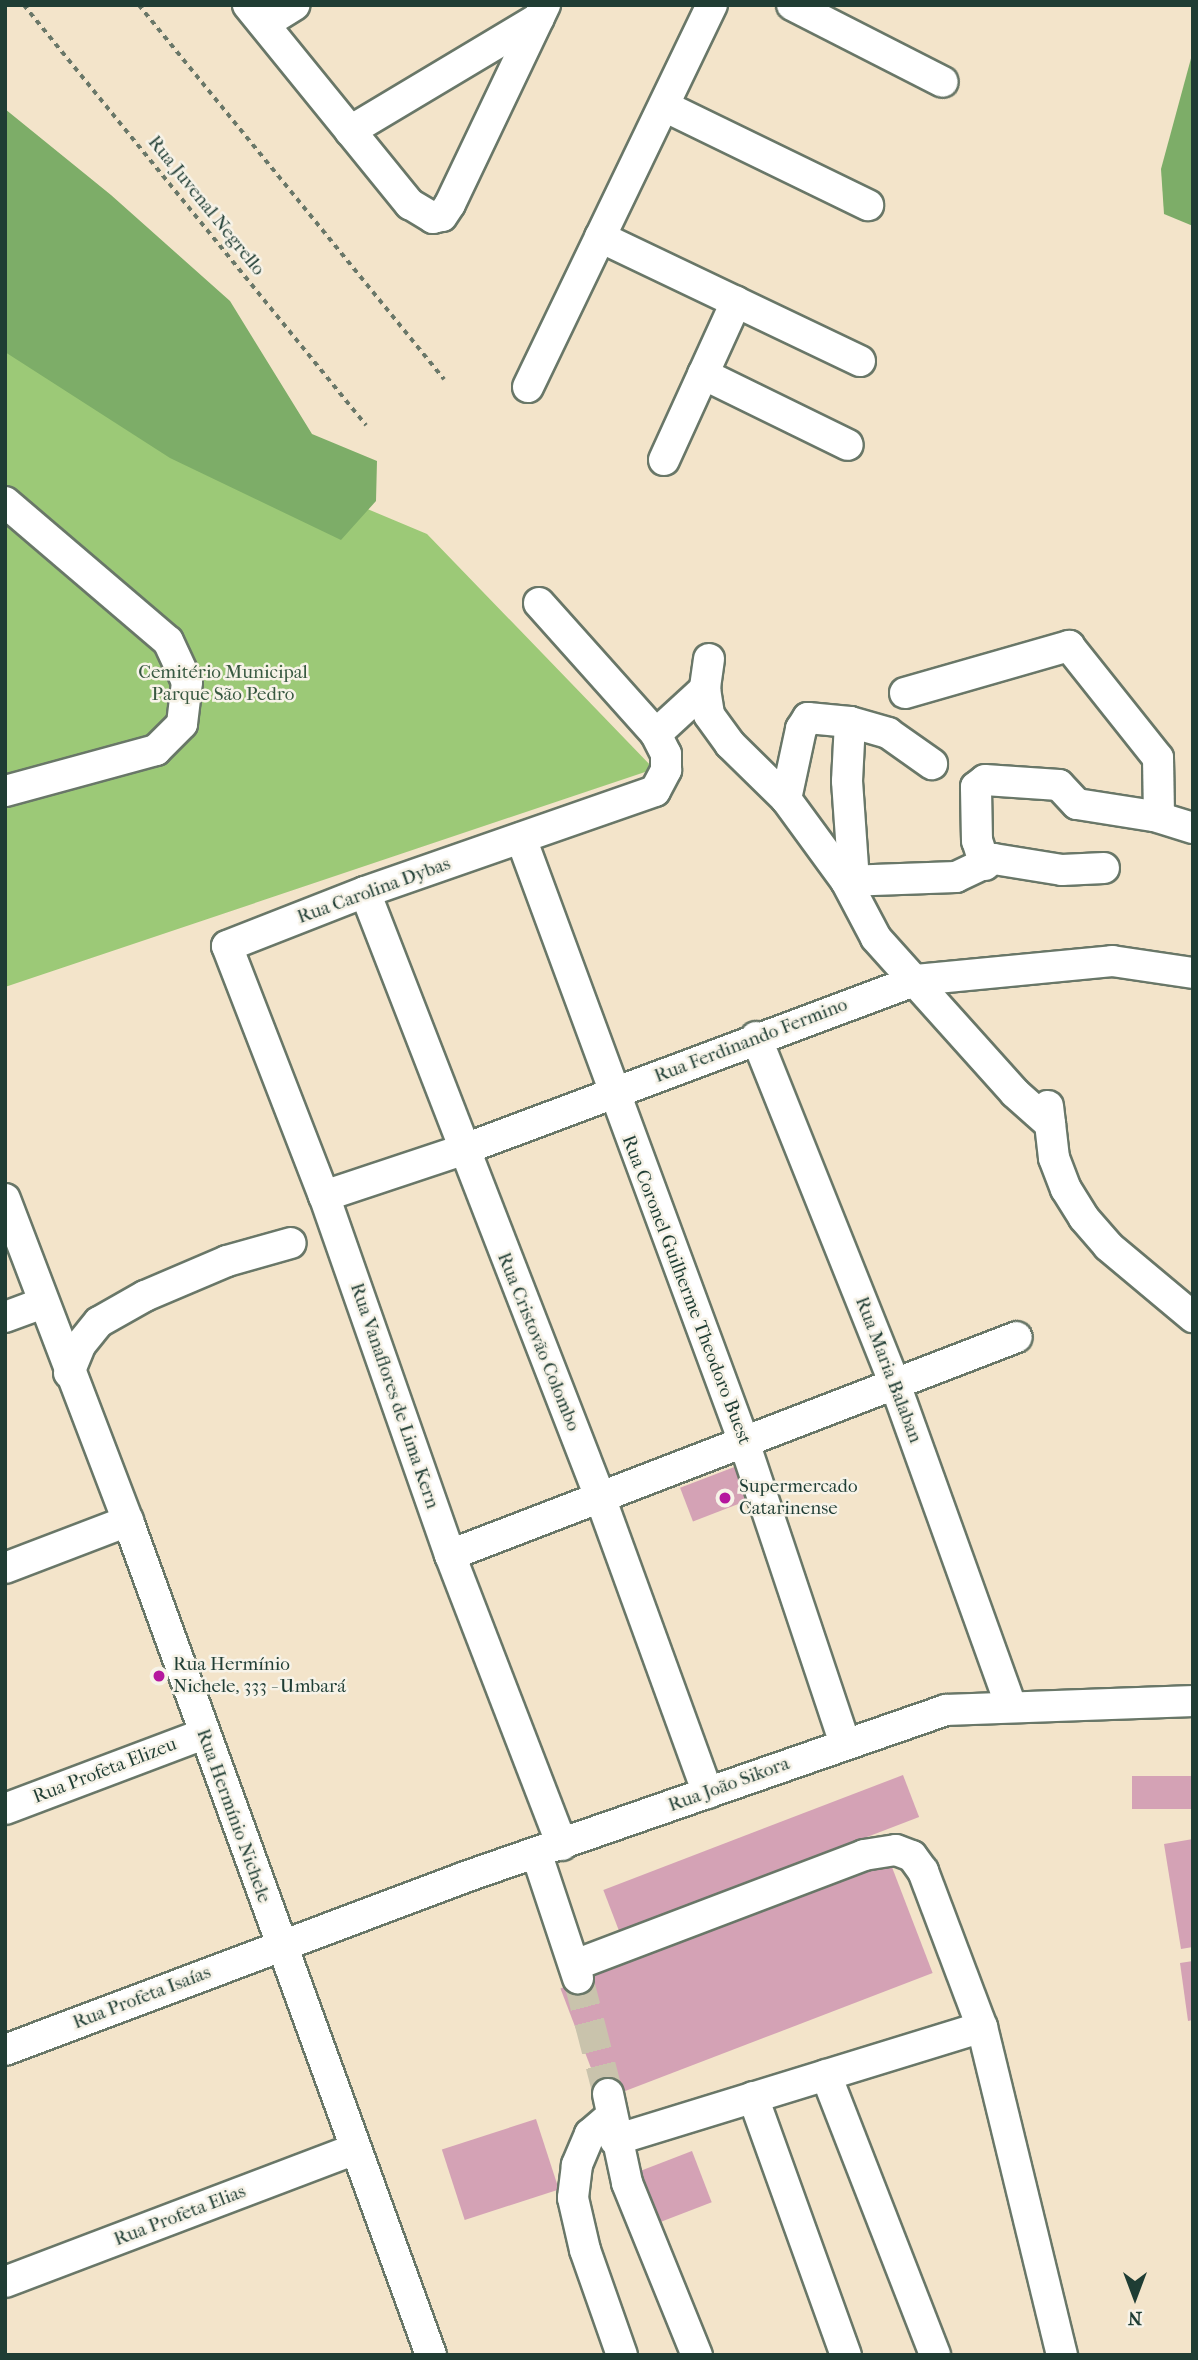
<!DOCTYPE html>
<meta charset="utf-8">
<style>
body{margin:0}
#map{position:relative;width:1198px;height:2360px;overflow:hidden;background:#f3e4ca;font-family:"IM FELL French Canon",serif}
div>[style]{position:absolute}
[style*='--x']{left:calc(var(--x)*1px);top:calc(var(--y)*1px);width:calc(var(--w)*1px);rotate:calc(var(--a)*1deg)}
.green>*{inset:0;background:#9cc977}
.forest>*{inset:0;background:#7dad68}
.building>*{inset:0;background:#d4a2b5;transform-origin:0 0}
.minor-tunnel>*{height:30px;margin-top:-15px;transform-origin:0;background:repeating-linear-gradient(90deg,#c9c3ac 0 30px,transparent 0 45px)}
.path>*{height:3.5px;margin-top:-1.75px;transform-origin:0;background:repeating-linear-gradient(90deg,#697768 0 5px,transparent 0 10px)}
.roads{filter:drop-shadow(2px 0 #697768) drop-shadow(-2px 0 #697768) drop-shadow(0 2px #697768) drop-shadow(0 -2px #697768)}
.minor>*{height:30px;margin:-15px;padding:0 15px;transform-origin:15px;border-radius:15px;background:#fff}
.dots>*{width:19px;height:19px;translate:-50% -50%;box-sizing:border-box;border:4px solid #f7f3e8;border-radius:50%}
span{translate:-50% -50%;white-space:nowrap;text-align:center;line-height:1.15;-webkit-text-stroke:5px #f7f3e8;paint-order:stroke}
.street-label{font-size:19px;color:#1f3d34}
.park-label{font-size:19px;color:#385941}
.poi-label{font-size:19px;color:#1f3d34}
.left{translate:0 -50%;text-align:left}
.frame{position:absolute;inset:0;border:7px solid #1f3d34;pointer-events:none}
.north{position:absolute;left:1100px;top:2262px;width:70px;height:70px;-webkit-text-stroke:5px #f7f3e8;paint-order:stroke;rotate:180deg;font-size:19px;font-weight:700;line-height:28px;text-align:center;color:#1f3d34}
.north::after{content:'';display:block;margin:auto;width:24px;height:32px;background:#1f3d34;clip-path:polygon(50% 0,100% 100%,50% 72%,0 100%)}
</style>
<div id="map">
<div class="green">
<i style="clip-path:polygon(5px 323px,160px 422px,427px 534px,654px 769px,5px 987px)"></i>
</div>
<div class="forest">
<i style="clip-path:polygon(1193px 51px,1193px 226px,1164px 214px,1161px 169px)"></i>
<i style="clip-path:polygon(5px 109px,111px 195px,230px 301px,312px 434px,377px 461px,376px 501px,341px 540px,170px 458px,5px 352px)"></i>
</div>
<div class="building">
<i style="left:737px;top:1466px;width:36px;height:61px;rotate:69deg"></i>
<i style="left:903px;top:1775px;width:45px;height:321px;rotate:69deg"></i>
<i style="left:1193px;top:1776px;width:33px;height:61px;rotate:90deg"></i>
<i style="clip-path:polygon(1193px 1839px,1193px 1947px,1181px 1949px,1164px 1844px)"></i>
<i style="left:890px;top:1862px;width:119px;height:353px;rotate:69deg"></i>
<i style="clip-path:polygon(1193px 1961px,1193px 2020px,1188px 2021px,1180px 1963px)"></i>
<i style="left:536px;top:2119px;width:74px;height:99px;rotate:72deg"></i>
<i style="left:692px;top:2151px;width:55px;height:66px;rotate:69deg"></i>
</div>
<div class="minor-tunnel">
<i style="--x:578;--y:1978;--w:120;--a:75.5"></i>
</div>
<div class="path">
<i style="--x:24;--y:5;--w:542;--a:50.84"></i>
<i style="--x:139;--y:5;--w:483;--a:50.8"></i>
</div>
<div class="roads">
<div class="minor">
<i style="--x:248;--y:5;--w:257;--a:50.9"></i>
<i style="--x:410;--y:204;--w:27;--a:31"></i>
<i style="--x:433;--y:218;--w:9;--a:-13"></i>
<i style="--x:442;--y:216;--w:14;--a:-56"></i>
<i style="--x:450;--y:204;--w:221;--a:-64.5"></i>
<i style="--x:792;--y:5;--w:169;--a:27"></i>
<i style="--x:264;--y:24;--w:36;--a:-32"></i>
<i style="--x:664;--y:106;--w:227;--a:25.9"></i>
<i style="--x:350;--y:131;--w:220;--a:-30.9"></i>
<i style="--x:600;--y:237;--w:288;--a:25.5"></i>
<i style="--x:703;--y:374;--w:161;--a:26.1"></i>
<i style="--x:528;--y:387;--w:424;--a:-64.3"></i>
<i style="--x:664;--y:460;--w:174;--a:-65.5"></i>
<i style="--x:5;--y:502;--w:214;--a:40.5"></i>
<i style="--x:168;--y:641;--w:45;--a:65.1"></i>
<i style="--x:187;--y:682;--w:42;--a:96.8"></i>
<i style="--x:182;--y:724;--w:37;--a:135"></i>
<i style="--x:156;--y:750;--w:156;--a:164.8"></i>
<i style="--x:539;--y:603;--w:176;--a:48.2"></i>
<i style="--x:709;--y:659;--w:30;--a:98"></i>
<i style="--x:705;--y:689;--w:26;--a:81"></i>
<i style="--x:709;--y:715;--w:36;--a:54"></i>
<i style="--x:730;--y:744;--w:78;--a:44.5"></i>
<i style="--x:786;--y:799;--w:102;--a:53.8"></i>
<i style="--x:846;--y:881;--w:64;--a:62.2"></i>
<i style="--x:876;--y:938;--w:208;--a:48.1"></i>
<i style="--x:1015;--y:1093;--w:47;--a:41.5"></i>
<i style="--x:905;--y:693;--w:171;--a:-16"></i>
<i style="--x:1069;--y:646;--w:143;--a:51.5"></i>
<i style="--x:1158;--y:758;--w:59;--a:89"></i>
<i style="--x:850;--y:722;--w:59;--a:92.9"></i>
<i style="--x:847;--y:781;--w:99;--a:86"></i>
<i style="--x:786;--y:799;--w:72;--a:-77.9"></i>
<i style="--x:801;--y:729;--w:13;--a:-58"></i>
<i style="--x:808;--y:718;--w:42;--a:5.4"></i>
<i style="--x:850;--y:722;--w:40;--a:16"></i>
<i style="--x:888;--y:733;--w:54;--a:35.2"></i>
<i style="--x:521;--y:838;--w:644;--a:69.74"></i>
<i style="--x:744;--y:1442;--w:317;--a:71.5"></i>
<i style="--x:985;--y:865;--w:25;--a:-108"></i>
<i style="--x:977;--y:841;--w:54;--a:-91.1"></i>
<i style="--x:976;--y:787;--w:11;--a:-38"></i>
<i style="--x:985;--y:780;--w:74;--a:3.9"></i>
<i style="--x:1059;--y:785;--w:26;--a:47"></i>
<i style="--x:1077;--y:804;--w:78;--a:8.9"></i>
<i style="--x:1154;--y:816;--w:41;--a:17.1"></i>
<i style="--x:846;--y:881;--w:110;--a:-2.1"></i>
<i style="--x:956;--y:877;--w:42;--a:-25.3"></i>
<i style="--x:994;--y:859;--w:69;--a:9.2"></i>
<i style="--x:1062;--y:870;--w:42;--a:-2.7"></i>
<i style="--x:365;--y:892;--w:649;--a:68.77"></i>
<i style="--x:600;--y:1497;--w:315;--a:70"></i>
<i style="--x:756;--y:1037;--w:374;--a:68.2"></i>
<i style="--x:895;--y:1384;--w:342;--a:70.2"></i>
<i style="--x:1048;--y:1106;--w:52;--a:83.4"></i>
<i style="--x:1054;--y:1158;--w:33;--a:69"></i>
<i style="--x:1066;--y:1189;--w:34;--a:58"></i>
<i style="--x:1084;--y:1218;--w:37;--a:49"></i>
<i style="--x:1108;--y:1246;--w:111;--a:39.9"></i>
<i style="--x:324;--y:1196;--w:145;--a:-18.4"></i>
<i style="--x:462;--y:1150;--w:485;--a:-20.5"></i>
<i style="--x:916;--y:980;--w:197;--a:-5.5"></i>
<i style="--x:1112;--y:961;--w:82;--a:8.4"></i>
<i style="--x:5;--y:1199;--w:345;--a:69.1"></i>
<i style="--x:128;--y:1521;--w:887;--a:70.03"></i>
<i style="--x:5;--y:1317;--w:40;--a:-20.2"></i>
<i style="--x:69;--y:1373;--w:31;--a:-68"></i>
<i style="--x:81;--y:1344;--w:28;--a:-51"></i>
<i style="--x:99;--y:1322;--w:53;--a:-29.5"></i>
<i style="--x:145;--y:1296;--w:89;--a:-23.1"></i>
<i style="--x:227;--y:1261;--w:66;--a:-15.7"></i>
<i style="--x:450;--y:1555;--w:607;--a:-21.03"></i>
<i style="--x:5;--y:1568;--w:132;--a:-20.9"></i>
<i style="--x:5;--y:1809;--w:213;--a:-20.7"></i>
<i style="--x:562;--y:1845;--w:311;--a:-111.1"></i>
<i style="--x:450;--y:1555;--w:380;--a:-109.3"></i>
<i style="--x:324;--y:1196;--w:268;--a:-111.2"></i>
<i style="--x:227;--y:946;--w:148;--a:-21.4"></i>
<i style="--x:365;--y:892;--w:307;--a:-19.2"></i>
<i style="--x:655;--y:791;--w:24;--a:-62"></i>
<i style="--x:666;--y:770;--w:16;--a:-90"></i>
<i style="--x:666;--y:754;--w:22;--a:-117"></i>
<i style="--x:656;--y:734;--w:67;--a:-42.6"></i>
<i style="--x:537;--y:1855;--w:130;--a:71.6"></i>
<i style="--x:575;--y:1965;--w:309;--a:-20.8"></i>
<i style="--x:864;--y:1855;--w:32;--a:-9"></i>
<i style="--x:896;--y:1850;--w:17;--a:21"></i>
<i style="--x:912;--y:1856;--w:19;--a:54"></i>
<i style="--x:923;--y:1871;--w:167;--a:69.3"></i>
<i style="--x:982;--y:2027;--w:338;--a:76.3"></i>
<i style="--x:5;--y:2050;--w:491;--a:-20.6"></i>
<i style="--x:465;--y:1877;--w:509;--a:-19.15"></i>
<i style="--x:946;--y:1710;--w:247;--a:-2.1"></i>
<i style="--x:826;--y:2075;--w:300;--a:68.7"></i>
<i style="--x:608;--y:2094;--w:91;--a:77.9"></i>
<i style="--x:627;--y:2183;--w:186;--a:67.9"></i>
<i style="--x:753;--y:2097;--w:274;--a:70.2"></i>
<i style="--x:611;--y:2116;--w:28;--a:139"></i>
<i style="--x:590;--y:2134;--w:34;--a:113"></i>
<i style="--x:577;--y:2165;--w:33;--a:97"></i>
<i style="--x:573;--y:2198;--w:53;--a:77"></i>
<i style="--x:585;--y:2250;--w:111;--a:70.6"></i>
<i style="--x:615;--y:2140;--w:384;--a:-17.1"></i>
<i style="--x:5;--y:2282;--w:374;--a:-20.8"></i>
</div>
</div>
<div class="dots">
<i style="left:725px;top:1498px;background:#b5179e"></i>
<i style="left:159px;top:1676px;background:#b5179e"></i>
</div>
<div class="street-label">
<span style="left:206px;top:206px;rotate:51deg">Rua Juvenal Negrello</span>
<span style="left:374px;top:891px;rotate:-20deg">Rua Carolina Dybas</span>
<span style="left:751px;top:1041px;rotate:-21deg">Rua Ferdinando Fermino</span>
<span style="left:686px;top:1290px;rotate:69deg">Rua Coronel Guilherme Theodoro Buest</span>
<span style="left:538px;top:1342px;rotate:68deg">Rua Cristovão Colombo</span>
<span style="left:888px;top:1370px;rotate:69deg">Rua Maria Balaban</span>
<span style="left:394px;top:1396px;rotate:71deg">Rua Vanaflores de Lima Kern</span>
<span style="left:105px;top:1771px;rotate:-21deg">Rua Profeta Elizeu</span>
<span style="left:729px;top:1785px;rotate:-20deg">Rua João Sikora</span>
<span style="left:233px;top:1816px;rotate:70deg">Rua Hermínio Nichele</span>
<span style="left:142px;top:1998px;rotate:-21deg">Rua Profeta Isaías</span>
<span style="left:180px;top:2216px;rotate:-21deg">Rua Profeta Elias</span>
</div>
<div class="park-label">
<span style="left:223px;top:684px">Cemitério Municipal<br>Parque São Pedro</span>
</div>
<div class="poi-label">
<span class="left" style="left:739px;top:1498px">Supermercado<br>Catarinense</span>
<span class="left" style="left:173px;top:1676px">Rua Hermínio<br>Nichele, 333 - Umbará</span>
</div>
<div class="frame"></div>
<div class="north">N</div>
</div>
